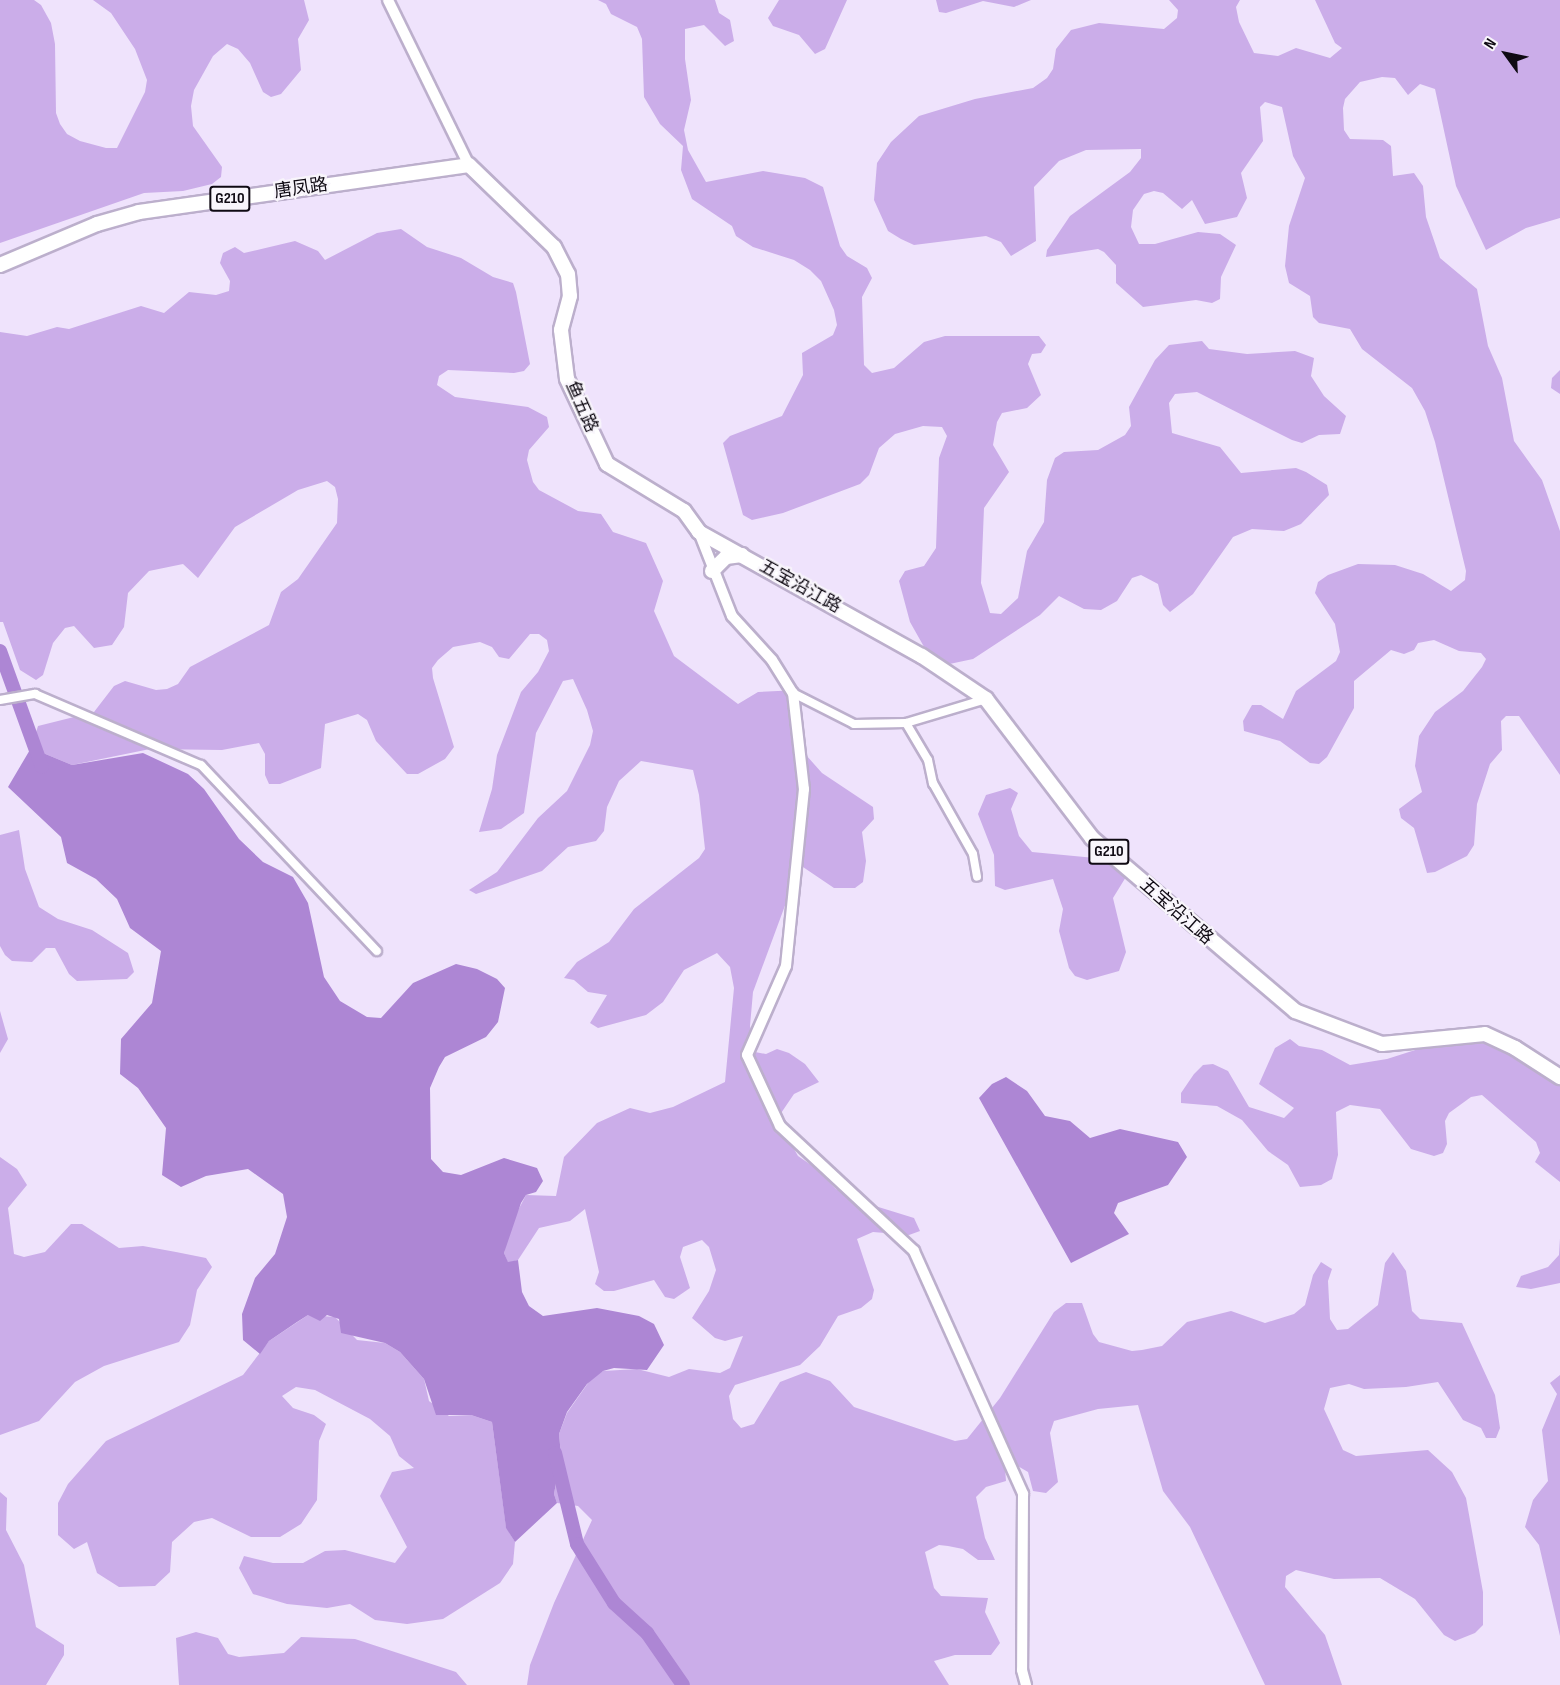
<!DOCTYPE html>
<meta charset="utf-8">
<style>
body{margin:0}
#map{position:relative;width:1560px;height:1685px;overflow:hidden;background:#efe3fc;font-family:"Sofia Sans Condensed","Noto Sans SC",sans-serif}
div>[style]{position:absolute}
[style*='--x']{left:calc(var(--x)*1px);top:calc(var(--y)*1px);width:calc(var(--w)*1px);rotate:calc(var(--a)*1deg)}
.green>*{inset:0;background:#cbade9}
.water>*{inset:0;background:#ad86d4}
.river>*{height:14px;margin:-7px;padding:0 7px;transform-origin:7px;border-radius:7px;background:#ad86d4}
.roads{filter:drop-shadow(2px 0 #bcafcc) drop-shadow(-2px 0 #bcafcc) drop-shadow(0 2px #bcafcc) drop-shadow(0 -2px #bcafcc)}
.minor>*{height:8px;margin:-4px;padding:0 4px;transform-origin:4px;border-radius:4px;background:#fff}
.tertiary>*{height:10px;margin:-5px;padding:0 5px;transform-origin:5px;border-radius:5px;background:#fff}
.trunk>*{height:14px;margin:-7px;padding:0 7px;transform-origin:7px;border-radius:7px;background:#fff}
span{translate:-50% -50%;white-space:nowrap;text-align:center;line-height:1.15;-webkit-text-stroke:4.5px #f8f5fb;paint-order:stroke}
.shield-label span{padding:2px 4px;background:#f8f5fb;border:2px solid;border-radius:4px;-webkit-text-stroke-width:0}
.shield-label{font-size:16px;color:#0f0a13;font-weight:700}
.street-label{font-size:18px;color:#0f0a13}
.north{position:absolute;left:1476px;top:24px;width:60px;height:60px;-webkit-text-stroke:4px #f8f5fb;paint-order:stroke;rotate:303deg;font-size:16px;font-weight:700;line-height:24px;text-align:center;color:#0f0a13}
.north::after{content:'';display:block;margin:auto;width:21px;height:27px;background:#0f0a13;clip-path:polygon(50% 0,100% 100%,50% 72%,0 100%)}
</style>
<div id="map">
<div class="green">
<i style="clip-path:polygon(0 0,34px 0,41px 5px,51px 23px,55px 44px,56px 113px,60px 124px,67px 134px,80px 141px,106px 148px,117px 148px,145px 92px,147px 80px,135px 49px,111px 13px,93px 0,304px 0,309px 20px,298px 39px,301px 70px,281px 94px,271px 97px,263px 92px,250px 63px,238px 49px,227px 44px,213px 56px,194px 90px,191px 106px,193px 126px,222px 167px,221px 177px,212px 184px,183px 191px,144px 193px,0 243px)"></i>
<i style="clip-path:polygon(598px 0,715px 0,719px 13px,730px 20px,734px 41px,725px 46px,704px 25px,685px 29px,685px 59px,691px 100px,684px 130px,688px 150px,706px 182px,763px 171px,805px 178px,823px 187px,840px 246px,847px 256px,867px 268px,872px 278px,862px 297px,864px 365px,872px 373px,894px 368px,924px 342px,945px 336px,1039px 336px,1046px 345px,1041px 353px,1032px 354px,1028px 364px,1041px 395px,1027px 408px,1002px 413px,997px 422px,993px 445px,1009px 472px,984px 508px,981px 583px,990px 613px,1001px 614px,1018px 598px,1027px 551px,1044px 522px,1047px 480px,1055px 458px,1064px 452px,1098px 450px,1125px 435px,1131px 426px,1129px 407px,1155px 360px,1169px 345px,1202px 341px,1209px 349px,1247px 354px,1295px 351px,1314px 358px,1311px 376px,1324px 396px,1346px 416px,1340px 434px,1319px 435px,1302px 443px,1292px 440px,1197px 392px,1175px 394px,1169px 403px,1172px 433px,1220px 447px,1241px 473px,1296px 468px,1306px 472px,1327px 485px,1329px 495px,1301px 524px,1284px 531px,1252px 529px,1233px 537px,1193px 594px,1170px 612px,1163px 605px,1158px 584px,1141px 575px,1132px 578px,1117px 601px,1101px 610px,1084px 609px,1059px 596px,1040px 615px,973px 659px,940px 666px,932px 661px,910px 622px,899px 581px,905px 571px,924px 566px,936px 548px,939px 458px,947px 436px,942px 427px,923px 426px,895px 434px,879px 448px,869px 475px,860px 484px,783px 513px,752px 520px,743px 515px,723px 443px,730px 436px,782px 416px,803px 375px,802px 353px,833px 335px,837px 325px,834px 310px,821px 281px,810px 270px,794px 260px,753px 247px,736px 236px,732px 226px,692px 199px,681px 170px,683px 146px,660px 124px,644px 97px,642px 39px,637px 27px,611px 14px,606px 4px)"></i>
<i style="clip-path:polygon(779px 0,847px 0,825px 49px,815px 54px,799px 35px,773px 26px,768px 18px)"></i>
<i style="clip-path:polygon(936px 0,1031px 0,1014px 7px,983px 1px,946px 13px,939px 12px)"></i>
<i style="clip-path:polygon(1169px 0,1240px 0,1236px 7px,1239px 22px,1254px 53px,1278px 56px,1296px 48px,1330px 58px,1342px 48px,1335px 43px,1315px 0,1560px 0,1560px 218px,1526px 228px,1486px 250px,1456px 186px,1435px 89px,1420px 84px,1408px 95px,1395px 78px,1382px 77px,1360px 82px,1345px 99px,1343px 108px,1344px 130px,1350px 139px,1383px 140px,1391px 146px,1393px 176px,1414px 173px,1423px 186px,1426px 217px,1440px 258px,1477px 289px,1488px 346px,1502px 378px,1514px 441px,1542px 480px,1560px 531px,1560px 775px,1519px 716px,1506px 716px,1501px 721px,1502px 750px,1490px 764px,1477px 804px,1474px 845px,1467px 856px,1435px 872px,1427px 873px,1414px 828px,1401px 818px,1399px 809px,1422px 792px,1415px 766px,1419px 736px,1435px 712px,1463px 691px,1482px 667px,1486px 659px,1481px 653px,1459px 651px,1434px 640px,1418px 643px,1414px 650px,1404px 654px,1391px 650px,1354px 681px,1354px 708px,1327px 757px,1319px 764px,1310px 763px,1280px 741px,1244px 731px,1243px 721px,1252px 705px,1261px 705px,1283px 719px,1296px 691px,1336px 661px,1340px 652px,1335px 624px,1315px 593px,1318px 582px,1328px 575px,1358px 564px,1395px 565px,1423px 574px,1451px 591px,1465px 580px,1466px 571px,1435px 442px,1425px 411px,1412px 388px,1362px 349px,1350px 329px,1319px 323px,1313px 317px,1310px 296px,1289px 283px,1285px 266px,1289px 226px,1305px 178px,1293px 156px,1282px 107px,1265px 102px,1260px 107px,1263px 141px,1241px 173px,1247px 198px,1237px 217px,1205px 224px,1192px 200px,1182px 209px,1163px 193px,1154px 191px,1144px 194px,1133px 210px,1131px 227px,1139px 244px,1155px 244px,1198px 232px,1220px 234px,1236px 245px,1221px 277px,1220px 299px,1212px 303px,1196px 300px,1143px 307px,1116px 283px,1116px 265px,1104px 252px,1098px 249px,1046px 257px,1047px 250px,1070px 216px,1130px 172px,1141px 158px,1141px 149px,1086px 150px,1059px 161px,1034px 187px,1036px 241px,1011px 256px,1001px 242px,986px 236px,914px 245px,901px 239px,888px 231px,874px 200px,877px 163px,891px 142px,919px 116px,975px 99px,1033px 88px,1047px 78px,1053px 69px,1056px 49px,1071px 30px,1099px 23px,1164px 29px,1177px 18px,1178px 10px)"></i>
<i style="clip-path:polygon(401px 229px,427px 247px,461px 258px,493px 277px,513px 283px,516px 292px,530px 364px,524px 371px,514px 373px,448px 370px,439px 376px,437px 385px,455px 397px,528px 407px,547px 417px,549px 427px,529px 450px,527px 460px,533px 482px,539px 490px,578px 511px,601px 514px,613px 532px,646px 543px,663px 581px,654px 611px,674px 656px,738px 704px,758px 692px,799px 690px,799px 723px,806px 755px,822px 773px,873px 807px,874px 819px,862px 832px,866px 861px,863px 882px,855px 888px,834px 888px,800px 865px,753px 992px,750px 1026px,755px 1052px,766px 1054px,777px 1049px,789px 1053px,805px 1064px,819px 1082px,794px 1094px,777px 1119px,798px 1156px,817px 1169px,836px 1189px,859px 1201px,914px 1218px,920px 1231px,909px 1235px,873px 1232px,857px 1239px,874px 1290px,872px 1299px,861px 1308px,838px 1316px,820px 1346px,800px 1365px,735px 1385px,729px 1396px,733px 1419px,741px 1428px,754px 1424px,780px 1382px,806px 1372px,830px 1381px,854px 1407px,955px 1441px,967px 1439px,1000px 1398px,1054px 1312px,1066px 1303px,1082px 1303px,1093px 1334px,1099px 1342px,1132px 1351px,1142px 1350px,1162px 1346px,1187px 1322px,1231px 1311px,1265px 1323px,1294px 1314px,1305px 1305px,1313px 1275px,1321px 1262px,1332px 1269px,1328px 1281px,1330px 1319px,1337px 1330px,1348px 1329px,1378px 1305px,1385px 1263px,1393px 1252px,1406px 1271px,1412px 1311px,1420px 1319px,1462px 1323px,1495px 1395px,1500px 1428px,1496px 1438px,1486px 1438px,1481px 1428px,1463px 1420px,1438px 1382px,1406px 1387px,1364px 1389px,1349px 1384px,1330px 1388px,1324px 1409px,1343px 1450px,1356px 1456px,1428px 1450px,1452px 1472px,1466px 1498px,1483px 1592px,1483px 1625px,1475px 1633px,1455px 1641px,1444px 1635px,1415px 1599px,1380px 1578px,1334px 1579px,1296px 1570px,1286px 1576px,1285px 1587px,1325px 1635px,1342px 1685px,1265px 1685px,1190px 1527px,1163px 1491px,1138px 1405px,1098px 1409px,1054px 1421px,1050px 1433px,1058px 1482px,1046px 1493px,1033px 1491px,1028px 1472px,1016px 1465px,1005px 1468px,1006px 1481px,986px 1487px,976px 1497px,985px 1538px,995px 1560px,978px 1560px,963px 1549px,948px 1546px,939px 1545px,925px 1552px,934px 1588px,941px 1596px,988px 1598px,985px 1612px,1000px 1643px,991px 1655px,955px 1655px,934px 1661px,949px 1685px,527px 1685px,530px 1665px,554px 1603px,592px 1520px,578px 1506px,557px 1503px,554px 1494px,561px 1455px,559px 1434px,567px 1413px,593px 1376px,603px 1371px,637px 1369px,669px 1377px,689px 1369px,720px 1373px,730px 1368px,743px 1336px,725px 1341px,715px 1338px,692px 1318px,709px 1291px,716px 1270px,709px 1247px,702px 1240px,683px 1247px,680px 1257px,690px 1288px,674px 1299px,665px 1297px,654px 1280px,614px 1291px,604px 1291px,595px 1284px,599px 1272px,585px 1209px,570px 1221px,539px 1228px,518px 1260px,508px 1263px,504px 1253px,511px 1224px,526px 1195px,556px 1196px,564px 1157px,597px 1123px,630px 1108px,650px 1113px,673px 1107px,725px 1082px,734px 988px,730px 967px,717px 953px,684px 970px,663px 1002px,646px 1015px,598px 1028px,590px 1023px,607px 995px,588px 992px,574px 980px,564px 978px,577px 962px,609px 942px,634px 909px,699px 858px,705px 849px,699px 795px,693px 770px,641px 761px,619px 781px,607px 807px,604px 831px,596px 841px,568px 847px,542px 871px,476px 894px,469px 890px,497px 872px,538px 818px,567px 791px,590px 745px,593px 731px,587px 710px,573px 679px,563px 681px,536px 733px,524px 813px,501px 829px,479px 832px,492px 789px,497px 755px,521px 692px,538px 672px,549px 651px,547px 640px,539px 634px,530px 634px,509px 659px,499px 657px,492px 647px,480px 642px,453px 647px,438px 660px,432px 668px,433px 678px,454px 747px,445px 759px,418px 774px,407px 774px,376px 741px,367px 720px,358px 714px,325px 724px,321px 768px,280px 784px,269px 784px,265px 775px,265px 754px,259px 743px,222px 750px,150px 749px,72px 765px,31px 748px,38px 726px,94px 712px,114px 686px,125px 681px,156px 690px,167px 689px,178px 684px,190px 667px,269px 625px,281px 592px,298px 579px,337px 523px,338px 499px,335px 487px,327px 481px,298px 490px,235px 527px,198px 578px,183px 564px,149px 571px,128px 593px,124px 627px,112px 645px,94px 648px,74px 626px,65px 628px,53px 643px,43px 675px,36px 680px,20px 670px,3px 622px,0 622px,0 332px,27px 336px,57px 327px,69px 329px,141px 306px,164px 313px,189px 292px,216px 295px,229px 291px,230px 281px,220px 263px,223px 253px,235px 247px,244px 253px,295px 241px,318px 251px,325px 260px,377px 233px)"></i>
<i style="clip-path:polygon(1560px 370px,1560px 394px,1551px 388px,1552px 378px)"></i>
<i style="clip-path:polygon(1010px 788px,1018px 793px,1011px 809px,1019px 836px,1032px 852px,1116px 860px,1129px 872px,1113px 898px,1126px 952px,1119px 971px,1087px 980px,1075px 976px,1069px 968px,1059px 931px,1063px 909px,1053px 879px,1005px 890px,995px 886px,994px 855px,978px 814px,986px 795px)"></i>
<i style="clip-path:polygon(19px 830px,25px 869px,39px 907px,58px 919px,92px 930px,128px 953px,134px 972px,127px 979px,77px 981px,69px 974px,55px 948px,46px 948px,32px 962px,12px 961px,5px 955px,0 946px,0 835px)"></i>
<i style="clip-path:polygon(0 1011px,8px 1039px,0 1053px)"></i>
<i style="clip-path:polygon(1290px 1039px,1299px 1046px,1322px 1050px,1350px 1065px,1387px 1059px,1431px 1045px,1466px 1041px,1506px 1047px,1560px 1084px,1560px 1182px,1535px 1162px,1540px 1153px,1536px 1142px,1482px 1095px,1471px 1097px,1449px 1113px,1445px 1121px,1447px 1144px,1443px 1153px,1434px 1156px,1411px 1149px,1380px 1109px,1350px 1105px,1336px 1112px,1338px 1155px,1332px 1179px,1321px 1185px,1300px 1187px,1288px 1165px,1268px 1151px,1242px 1120px,1217px 1106px,1181px 1103px,1181px 1093px,1194px 1074px,1203px 1065px,1213px 1064px,1228px 1071px,1249px 1107px,1284px 1118px,1294px 1108px,1259px 1084px,1275px 1048px)"></i>
<i style="clip-path:polygon(0 1157px,17px 1169px,27px 1185px,8px 1208px,14px 1254px,24px 1257px,45px 1252px,71px 1224px,82px 1224px,119px 1248px,143px 1246px,176px 1252px,206px 1258px,212px 1267px,197px 1290px,190px 1325px,179px 1342px,104px 1366px,75px 1382px,39px 1421px,0 1435px)"></i>
<i style="clip-path:polygon(1560px 1238px,1560px 1283px,1531px 1289px,1516px 1287px,1521px 1276px,1548px 1267px,1559px 1255px)"></i>
<i style="clip-path:polygon(308px 1315px,335px 1317px,357px 1340px,385px 1343px,400px 1352px,424px 1379px,429px 1401px,449px 1416px,471px 1415px,492px 1422px,506px 1527px,515px 1542px,513px 1564px,500px 1583px,443px 1619px,407px 1624px,375px 1620px,350px 1604px,327px 1608px,287px 1604px,253px 1594px,239px 1568px,244px 1556px,273px 1563px,303px 1563px,325px 1551px,345px 1550px,395px 1563px,407px 1547px,380px 1496px,392px 1472px,414px 1468px,399px 1456px,390px 1436px,370px 1419px,315px 1390px,296px 1387px,282px 1396px,293px 1408px,314px 1415px,326px 1424px,319px 1441px,317px 1500px,301px 1524px,280px 1537px,251px 1537px,212px 1518px,194px 1522px,172px 1542px,170px 1572px,155px 1586px,119px 1587px,97px 1573px,87px 1542px,74px 1549px,58px 1535px,58px 1503px,68px 1484px,106px 1441px,243px 1375px,269px 1341px)"></i>
<i style="clip-path:polygon(1560px 1375px,1560px 1636px,1539px 1545px,1525px 1527px,1533px 1500px,1548px 1481px,1542px 1430px,1557px 1394px,1550px 1383px)"></i>
<i style="clip-path:polygon(0 1492px,7px 1498px,6px 1530px,24px 1565px,36px 1627px,64px 1645px,64px 1655px,46px 1685px,0 1685px)"></i>
<i style="clip-path:polygon(196px 1632px,218px 1638px,228px 1654px,239px 1657px,284px 1653px,301px 1637px,355px 1639px,456px 1672px,467px 1685px,179px 1685px,176px 1638px)"></i>
</div>
<div class="water">
<i style="clip-path:polygon(31px 748px,72px 765px,143px 753px,188px 774px,204px 789px,239px 839px,263px 862px,293px 877px,308px 903px,324px 977px,340px 1001px,367px 1017px,381px 1018px,413px 983px,456px 964px,477px 969px,497px 979px,505px 988px,498px 1022px,486px 1037px,445px 1057px,439px 1067px,430px 1088px,431px 1159px,443px 1172px,461px 1175px,504px 1158px,537px 1168px,543px 1181px,536px 1192px,526px 1195px,521px 1203px,504px 1253px,508px 1262px,518px 1260px,522px 1292px,529px 1306px,543px 1316px,597px 1308px,639px 1316px,654px 1324px,664px 1345px,647px 1370px,614px 1368px,603px 1371px,587px 1384px,567px 1412px,559px 1434px,561px 1455px,554px 1494px,557px 1503px,515px 1542px,506px 1528px,492px 1422px,471px 1415px,436px 1415px,424px 1379px,400px 1352px,385px 1343px,341px 1333px,339px 1319px,327px 1315px,320px 1321px,308px 1315px,297px 1322px,269px 1341px,260px 1354px,243px 1340px,242px 1314px,255px 1278px,275px 1254px,287px 1217px,283px 1194px,248px 1169px,206px 1176px,181px 1187px,162px 1175px,166px 1128px,138px 1088px,120px 1074px,121px 1039px,152px 1003px,161px 951px,130px 928px,117px 899px,96px 879px,67px 863px,61px 837px,8px 787px)"></i>
<i style="clip-path:polygon(1006px 1077px,1027px 1091px,1045px 1116px,1070px 1121px,1090px 1138px,1120px 1129px,1178px 1142px,1187px 1157px,1168px 1185px,1118px 1203px,1114px 1213px,1129px 1234px,1071px 1263px,979px 1098px,992px 1084px)"></i>
</div>
<div class="river">
<i style="--x:0;--y:651;--w:123;--a:70.1"></i>
<i style="--x:555;--y:1453;--w:94;--a:76.4"></i>
<i style="--x:577;--y:1544;--w:70;--a:57.9"></i>
<i style="--x:614;--y:1603;--w:45;--a:42.3"></i>
<i style="--x:647;--y:1633;--w:63;--a:55.3"></i>
</div>
<div class="roads">
<div class="minor">
<i style="--x:793;--y:693;--w:68;--a:26.9"></i>
<i style="--x:854;--y:724;--w:52;--a:-1.1"></i>
<i style="--x:906;--y:723;--w:84;--a:-16.7"></i>
<i style="--x:0;--y:700;--w:36;--a:-10"></i>
<i style="--x:35;--y:694;--w:181;--a:23.2"></i>
<i style="--x:201;--y:765;--w:256;--a:46.6"></i>
<i style="--x:906;--y:723;--w:43;--a:59.3"></i>
<i style="--x:928;--y:760;--w:24;--a:78"></i>
<i style="--x:933;--y:783;--w:81;--a:60.6"></i>
<i style="--x:973;--y:854;--w:23;--a:80"></i>
</div>
<div class="tertiary">
<i style="--x:388;--y:0;--w:184;--a:63.9"></i>
<i style="--x:699;--y:532;--w:90;--a:68.6"></i>
<i style="--x:732;--y:616;--w:59;--a:47.7"></i>
<i style="--x:772;--y:660;--w:39;--a:58"></i>
<i style="--x:793;--y:693;--w:97;--a:83.5"></i>
<i style="--x:804;--y:789;--w:178;--a:95.8"></i>
<i style="--x:786;--y:966;--w:97;--a:113.7"></i>
<i style="--x:747;--y:1055;--w:78;--a:65.1"></i>
<i style="--x:780;--y:1126;--w:183;--a:43"></i>
<i style="--x:914;--y:1251;--w:266;--a:65.8"></i>
<i style="--x:1023;--y:1494;--w:176;--a:90.3"></i>
<i style="--x:1022;--y:1670;--w:16;--a:75"></i>
</div>
<div class="trunk">
<i style="--x:0;--y:265;--w:105;--a:-22.9"></i>
<i style="--x:97;--y:224;--w:44;--a:-15.9"></i>
<i style="--x:139;--y:212;--w:333;--a:-8.1"></i>
<i style="--x:469;--y:165;--w:118;--a:44"></i>
<i style="--x:554;--y:247;--w:30;--a:63"></i>
<i style="--x:568;--y:274;--w:22;--a:85"></i>
<i style="--x:570;--y:296;--w:35;--a:105"></i>
<i style="--x:561;--y:330;--w:49;--a:83"></i>
<i style="--x:567;--y:379;--w:94;--a:64.8"></i>
<i style="--x:607;--y:464;--w:90;--a:31.4"></i>
<i style="--x:684;--y:511;--w:26;--a:54"></i>
<i style="--x:699;--y:532;--w:255;--a:29.1"></i>
<i style="--x:922;--y:656;--w:77;--a:33.9"></i>
<i style="--x:986;--y:699;--w:175;--a:52.7"></i>
<i style="--x:1092;--y:838;--w:267;--a:40.4"></i>
<i style="--x:1295;--y:1011;--w:93;--a:20.8"></i>
<i style="--x:1382;--y:1044;--w:103;--a:-5.5"></i>
<i style="--x:1485;--y:1034;--w:33;--a:25"></i>
<i style="--x:1515;--y:1048;--w:54;--a:32.8"></i>
<i style="--x:712;--y:571;--w:20;--a:-45"></i>
<i style="--x:726;--y:557;--w:16;--a:-7"></i>
</div>
</div>
<div class="shield-label">
<span style="left:230px;top:199px">G210</span>
<span style="left:1109px;top:852px">G210</span>
</div>
<div class="street-label">
<span style="left:301px;top:189px;rotate:-8deg">唐凤路</span>
<span style="left:581px;top:407px;rotate:66deg">鱼五路</span>
<span style="left:800px;top:587px;rotate:29deg">五宝沿江路</span>
<span style="left:1176px;top:912px;rotate:41deg">五宝沿江路</span>
</div>
<div class="north">N</div>
</div>
